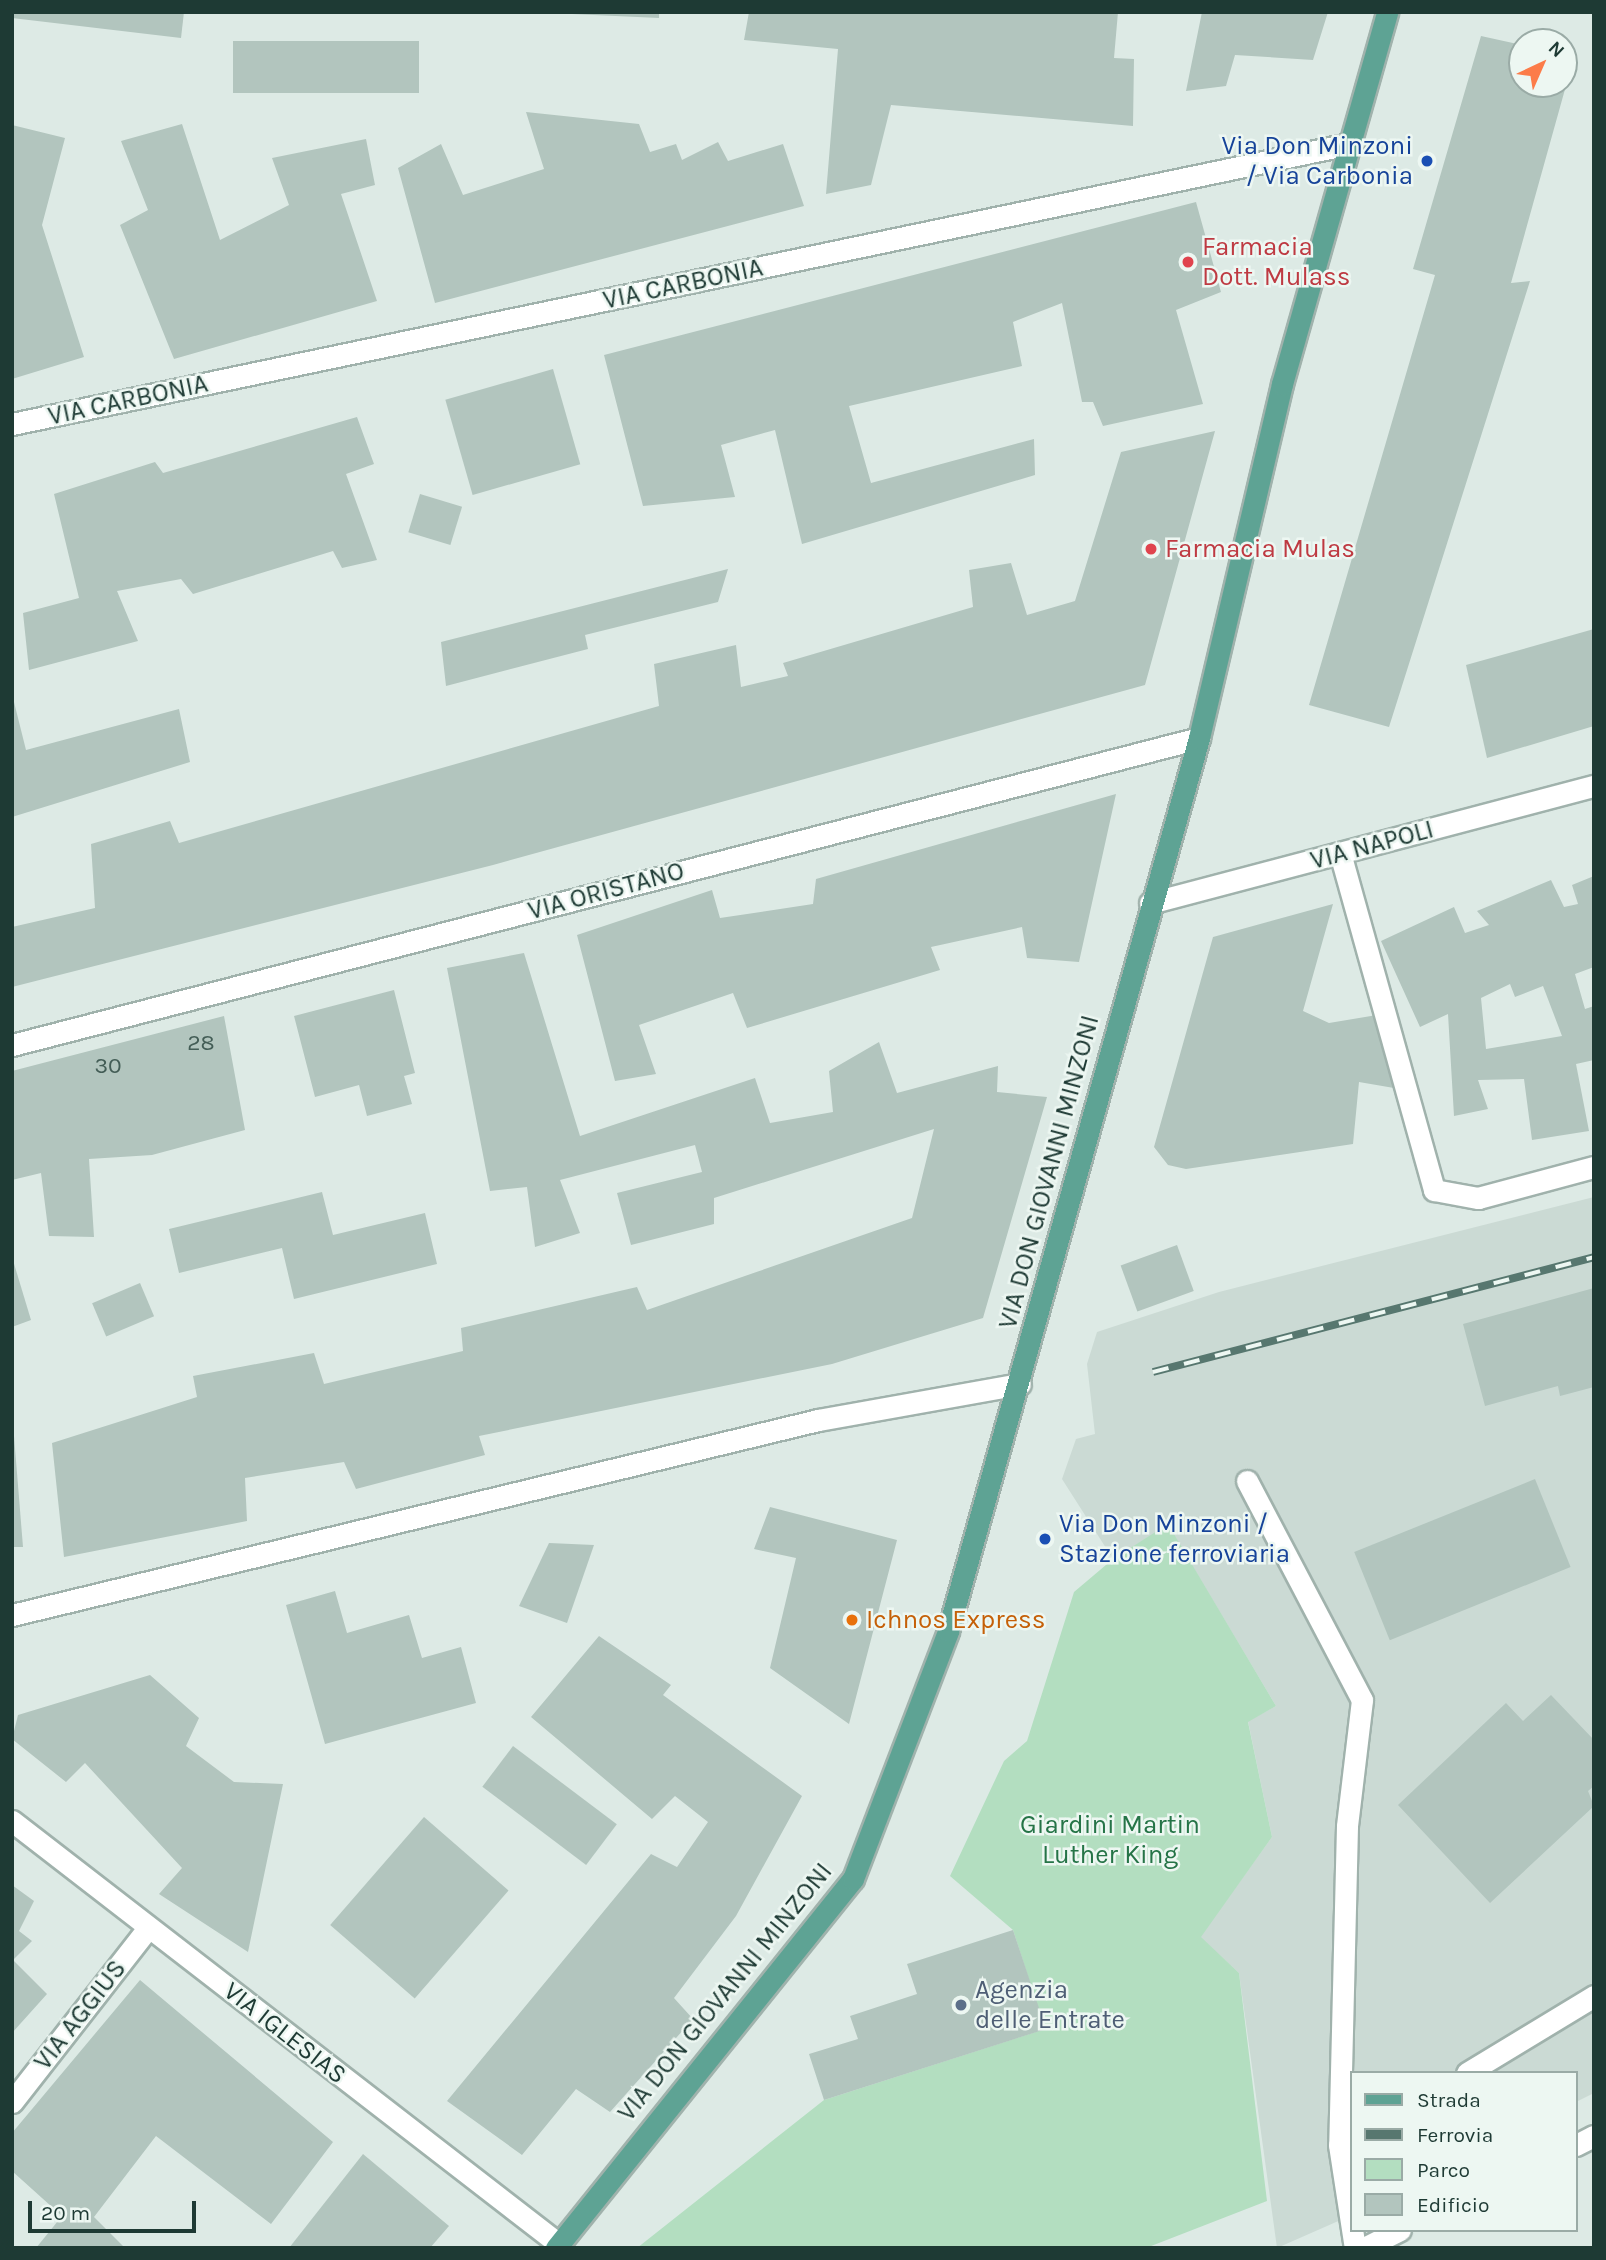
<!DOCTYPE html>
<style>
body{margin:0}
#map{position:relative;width:1606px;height:2260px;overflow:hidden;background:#ddeae5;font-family:Karla,sans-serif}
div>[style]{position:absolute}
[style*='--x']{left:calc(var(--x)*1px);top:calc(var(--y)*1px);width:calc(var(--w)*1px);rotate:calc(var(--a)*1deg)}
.built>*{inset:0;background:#cbdad4}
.green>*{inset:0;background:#b3dec0}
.building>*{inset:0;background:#b2c5be;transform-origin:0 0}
.roads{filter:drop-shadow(2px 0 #a0b2ac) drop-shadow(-2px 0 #a0b2ac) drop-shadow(0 2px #a0b2ac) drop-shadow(0 -2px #a0b2ac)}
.service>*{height:21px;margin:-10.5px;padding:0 10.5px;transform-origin:10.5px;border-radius:10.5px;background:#fff}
.minor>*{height:21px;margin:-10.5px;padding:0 10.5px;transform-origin:10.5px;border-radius:10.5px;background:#fff}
.primary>*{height:21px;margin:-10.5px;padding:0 10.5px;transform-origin:10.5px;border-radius:10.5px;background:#5ea394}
.rail>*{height:8px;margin-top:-4px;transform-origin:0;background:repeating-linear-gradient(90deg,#edf7f2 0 16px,#57776f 0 32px);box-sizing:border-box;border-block:2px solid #57776f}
.dots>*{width:19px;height:19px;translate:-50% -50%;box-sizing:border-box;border:4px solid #edf7f2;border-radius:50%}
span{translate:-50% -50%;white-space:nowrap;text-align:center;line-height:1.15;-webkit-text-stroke:5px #edf7f2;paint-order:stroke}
.number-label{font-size:23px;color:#435d56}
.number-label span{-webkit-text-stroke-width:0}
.transit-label{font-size:26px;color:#164399}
.right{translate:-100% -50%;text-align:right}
.left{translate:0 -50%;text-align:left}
.health-label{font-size:26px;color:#be3a42}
.street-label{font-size:26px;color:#1e3a34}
.food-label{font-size:26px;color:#c56008}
.park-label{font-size:26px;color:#257447}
.service-label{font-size:26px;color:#4e5e75}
.frame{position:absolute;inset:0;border:14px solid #1e3a34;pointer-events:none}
.legend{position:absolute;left:1350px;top:2071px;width:228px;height:161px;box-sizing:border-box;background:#edf7f2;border:2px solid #9aaba6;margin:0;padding:9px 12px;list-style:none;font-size:21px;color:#1e3a34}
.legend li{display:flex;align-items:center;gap:14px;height:35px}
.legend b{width:35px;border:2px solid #9aaba6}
.north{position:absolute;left:1508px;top:28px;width:70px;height:70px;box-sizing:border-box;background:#edf7f2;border:2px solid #9aaba6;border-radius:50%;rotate:44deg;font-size:19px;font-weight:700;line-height:28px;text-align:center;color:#1e3a34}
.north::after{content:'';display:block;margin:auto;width:24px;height:32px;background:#fc7c49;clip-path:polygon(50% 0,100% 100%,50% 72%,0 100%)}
.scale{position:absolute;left:28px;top:2201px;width:168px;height:32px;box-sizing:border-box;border:4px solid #1e3a34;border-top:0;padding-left:9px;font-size:21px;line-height:24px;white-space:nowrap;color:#1e3a34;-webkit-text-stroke:5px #edf7f2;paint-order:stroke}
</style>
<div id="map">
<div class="built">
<i style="clip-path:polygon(1594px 1197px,1594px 2093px,1576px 2102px,1576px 2073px,1352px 2073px,1352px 2215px,1277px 2248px,1239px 1973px,1200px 1937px,1272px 1837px,1248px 1721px,1276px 1706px,1168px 1525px,1113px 1559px,1062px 1479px,1076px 1439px,1095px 1434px,1087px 1364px,1097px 1332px,1219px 1292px)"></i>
</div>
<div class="green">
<i style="clip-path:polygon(1168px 1524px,1276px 1706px,1248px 1722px,1272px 1837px,1201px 1937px,1239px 1973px,1267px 2201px,1146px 2248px,637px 2248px,824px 2100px,1045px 2029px,1013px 1930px,950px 1876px,1004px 1761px,1027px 1741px,1074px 1592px,1113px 1559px)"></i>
</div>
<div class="building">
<i style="clip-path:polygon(12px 12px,184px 12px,181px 38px,12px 18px)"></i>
<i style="clip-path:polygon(572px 12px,659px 12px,659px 18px,572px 14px)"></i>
<i style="clip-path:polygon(749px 12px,1118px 12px,1114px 58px,1134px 59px,1133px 126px,891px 105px,871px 185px,826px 194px,838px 49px,744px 40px)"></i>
<i style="clip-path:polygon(1202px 12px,1328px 12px,1313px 60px,1235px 55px,1226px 86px,1186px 91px)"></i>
<i style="clip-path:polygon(1481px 36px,1522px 45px,1522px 84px,1564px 84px,1564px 54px,1574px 57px,1511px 283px,1530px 281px,1389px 727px,1309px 705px,1435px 275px,1413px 269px)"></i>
<i style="left:233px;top:41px;width:186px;height:52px"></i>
<i style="clip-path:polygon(526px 112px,639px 124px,650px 152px,676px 144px,682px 160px,718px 142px,728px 161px,783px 144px,804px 206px,435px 303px,398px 168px,441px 144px,463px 195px,544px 169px)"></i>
<i style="clip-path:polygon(182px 124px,220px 240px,289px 205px,272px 158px,366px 139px,375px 185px,341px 194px,377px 301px,174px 359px,120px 225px,148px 210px,121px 141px)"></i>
<i style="clip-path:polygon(12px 125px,65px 138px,42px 225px,84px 357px,12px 379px)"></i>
<i style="clip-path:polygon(1196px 202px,1221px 292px,1176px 310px,1203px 404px,1103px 426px,1093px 402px,1082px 402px,1062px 303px,1013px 322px,1022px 366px,849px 406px,871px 483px,1034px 439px,1035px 475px,802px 544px,775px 430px,721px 445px,735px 497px,643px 506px,604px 355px)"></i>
<i style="left:553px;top:369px;width:99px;height:112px;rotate:74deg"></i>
<i style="clip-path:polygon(357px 417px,374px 464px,346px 474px,377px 560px,342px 568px,333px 551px,193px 594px,181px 579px,117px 591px,138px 641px,29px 670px,23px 613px,79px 598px,54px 494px,155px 462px,163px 473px)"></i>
<i style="clip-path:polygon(1215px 431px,1145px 685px,493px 865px,12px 987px,12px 927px,95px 908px,91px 844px,170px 821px,179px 843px,659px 706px,654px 664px,736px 645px,741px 687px,788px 676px,783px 663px,973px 607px,969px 570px,1011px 563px,1027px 615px,1075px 601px,1121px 452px)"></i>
<i style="left:420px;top:494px;width:44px;height:40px;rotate:17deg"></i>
<i style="clip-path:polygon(728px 569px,718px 602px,585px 635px,588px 649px,446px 686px,441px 642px)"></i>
<i style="clip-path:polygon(1594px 629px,1594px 726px,1487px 758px,1466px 665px)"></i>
<i style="clip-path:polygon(13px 698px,26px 750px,179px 709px,190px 762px,12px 817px)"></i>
<i style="clip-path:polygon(1116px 794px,1079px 962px,1027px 958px,1022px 927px,931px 947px,940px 970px,747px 1028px,733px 993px,639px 1025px,656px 1074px,615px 1081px,577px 935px,712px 890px,720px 918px,813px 904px,816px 879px)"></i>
<i style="clip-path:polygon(evenodd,1594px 876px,1594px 967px,1575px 974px,1585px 1009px,1594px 1006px,1594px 1060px,1576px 1064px,1589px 1131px,1532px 1140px,1524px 1079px,1478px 1080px,1488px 1109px,1454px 1116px,1448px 1014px,1420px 1027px,1381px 941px,1454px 907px,1465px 933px,1489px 925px,1477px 911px,1551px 880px,1564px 907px,1578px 904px,1572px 885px,1594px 876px,1510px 984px,1515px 997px,1543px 986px,1562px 1036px,1486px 1049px,1481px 998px,1510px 984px)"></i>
<i style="clip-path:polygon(1333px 904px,1303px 1011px,1329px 1023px,1377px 1015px,1394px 1088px,1359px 1082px,1353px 1144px,1186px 1169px,1168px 1165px,1154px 1147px,1213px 937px)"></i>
<i style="clip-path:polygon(524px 953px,580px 1136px,755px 1078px,770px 1123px,833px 1112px,829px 1071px,879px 1042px,897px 1093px,998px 1066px,997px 1092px,1047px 1097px,983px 1318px,832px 1364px,479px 1436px,485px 1455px,356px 1489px,344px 1462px,245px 1478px,247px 1521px,64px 1557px,52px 1443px,197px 1397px,193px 1376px,314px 1353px,324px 1384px,463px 1351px,461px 1328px,637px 1287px,647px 1310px,912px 1218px,934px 1129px,714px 1198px,714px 1224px,631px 1245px,617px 1193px,702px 1172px,695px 1145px,560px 1180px,580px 1233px,535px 1247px,527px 1187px,490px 1191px,447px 968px)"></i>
<i style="clip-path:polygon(394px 990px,415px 1073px,404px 1076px,412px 1104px,367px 1116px,359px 1085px,315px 1097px,294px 1016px)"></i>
<i style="clip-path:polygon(224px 1016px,245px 1130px,152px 1155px,89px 1159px,94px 1237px,49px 1236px,41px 1173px,12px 1180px,12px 1071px)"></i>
<i style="clip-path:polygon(322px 1192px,333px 1235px,425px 1213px,437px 1264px,294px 1299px,282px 1248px,179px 1273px,169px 1229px)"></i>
<i style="left:1177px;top:1245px;width:49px;height:60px;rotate:70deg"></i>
<i style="clip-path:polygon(12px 1257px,31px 1320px,12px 1327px)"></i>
<i style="left:140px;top:1283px;width:36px;height:52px;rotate:67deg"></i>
<i style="clip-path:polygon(1594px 1288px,1594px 1387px,1560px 1396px,1558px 1386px,1485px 1406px,1463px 1324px)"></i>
<i style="clip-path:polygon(12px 1436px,14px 1436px,23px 1547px,12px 1547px)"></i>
<i style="left:1535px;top:1479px;width:95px;height:195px;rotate:68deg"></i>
<i style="clip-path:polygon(770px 1507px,897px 1540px,849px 1724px,770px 1668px,796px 1558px,754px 1549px)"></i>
<i style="clip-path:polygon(549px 1543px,594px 1545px,567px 1623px,519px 1606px)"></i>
<i style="clip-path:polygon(335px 1591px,347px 1633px,409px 1615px,422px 1658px,461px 1647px,476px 1703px,325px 1744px,286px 1605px)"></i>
<i style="clip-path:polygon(599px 1636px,671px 1685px,663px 1695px,802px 1796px,736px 1916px,674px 1998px,693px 2019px,610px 2112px,576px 2089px,522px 2155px,447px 2101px,651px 1854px,677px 1867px,708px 1822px,675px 1796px,652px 1819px,531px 1717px)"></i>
<i style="clip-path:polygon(150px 1675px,199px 1718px,186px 1746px,234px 1782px,283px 1784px,248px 1952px,159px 1894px,182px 1868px,85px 1763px,66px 1782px,12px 1739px,18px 1715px)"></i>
<i style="clip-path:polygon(1551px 1695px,1594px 1740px,1594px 1786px,1588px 1791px,1594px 1806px,1490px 1903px,1398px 1805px,1506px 1703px,1523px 1721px)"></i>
<i style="left:513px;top:1746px;width:130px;height:51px;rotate:37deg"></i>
<i style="left:424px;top:1817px;width:112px;height:143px;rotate:41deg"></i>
<i style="clip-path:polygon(12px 1885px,34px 1901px,19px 1931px,32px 1941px,13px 1960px,47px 1994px,12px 2033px)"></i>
<i style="clip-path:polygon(1013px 1930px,1046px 2029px,824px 2100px,809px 2054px,858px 2039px,850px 2016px,917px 1994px,907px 1964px)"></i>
<i style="clip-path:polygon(140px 1980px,333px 2142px,271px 2224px,156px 2136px,94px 2217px,125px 2248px,36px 2248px,62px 2216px,12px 2171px,12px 2133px)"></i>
<i style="clip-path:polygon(363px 2154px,449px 2226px,430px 2248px,289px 2248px)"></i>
</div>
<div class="roads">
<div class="service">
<i style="--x:1340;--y:853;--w:350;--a:74.4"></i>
<i style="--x:1434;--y:1190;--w:45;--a:10.3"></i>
<i style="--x:1478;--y:1198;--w:120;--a:-15"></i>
<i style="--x:1247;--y:1481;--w:247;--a:62.3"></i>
<i style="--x:1362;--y:1700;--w:127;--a:96.8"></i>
<i style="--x:1347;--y:1826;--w:319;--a:91.4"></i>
<i style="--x:1339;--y:2145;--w:104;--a:81.2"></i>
<i style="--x:1467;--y:2073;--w:149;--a:-31.2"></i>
</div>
<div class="minor">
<i style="--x:12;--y:424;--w:1370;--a:-11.83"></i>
<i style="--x:1150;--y:903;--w:459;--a:-14.8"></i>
<i style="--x:12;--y:1045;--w:1226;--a:-14.5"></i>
<i style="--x:12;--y:1615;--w:829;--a:-13.6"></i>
<i style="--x:818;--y:1420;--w:205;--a:-10.1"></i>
<i style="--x:12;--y:1821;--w:691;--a:37.72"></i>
<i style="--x:12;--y:2102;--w:221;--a:-52"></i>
<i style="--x:1576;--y:2145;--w:20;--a:-27"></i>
<i style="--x:1364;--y:2248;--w:40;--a:-26.6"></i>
</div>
<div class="primary">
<i style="--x:556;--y:2248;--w:474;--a:-51.2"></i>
<i style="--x:853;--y:1879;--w:266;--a:-69"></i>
<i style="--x:948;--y:1631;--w:928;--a:-74.3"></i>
<i style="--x:1199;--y:738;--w:364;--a:-76.8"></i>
<i style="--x:1282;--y:384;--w:387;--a:-74.2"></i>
</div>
</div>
<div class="rail">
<i style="--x:1153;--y:1372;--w:456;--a:-14.6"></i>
</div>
<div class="dots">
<i style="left:1427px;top:161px;background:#1a4fb4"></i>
<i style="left:1188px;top:262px;background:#e0444e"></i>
<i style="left:1151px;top:549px;background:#e0444e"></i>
<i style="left:1045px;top:1539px;background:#1a4fb4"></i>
<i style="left:852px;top:1620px;background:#e8710a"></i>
<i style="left:961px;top:2005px;background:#5c6f8a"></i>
</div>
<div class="number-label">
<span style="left:201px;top:1043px">28</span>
<span style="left:108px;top:1066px">30</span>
</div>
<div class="transit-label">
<span class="right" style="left:1413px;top:161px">Via Don Minzoni<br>/ Via Carbonia</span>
<span class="left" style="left:1059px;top:1539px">Via Don Minzoni /<br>Stazione ferroviaria</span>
</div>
<div class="health-label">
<span class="left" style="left:1202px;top:262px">Farmacia<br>Dott. Mulass</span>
<span class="left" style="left:1165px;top:549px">Farmacia Mulas</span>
</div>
<div class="street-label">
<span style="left:683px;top:284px;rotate:-12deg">VIA CARBONIA</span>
<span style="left:128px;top:400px;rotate:-12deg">VIA CARBONIA</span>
<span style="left:1372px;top:845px;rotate:-15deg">VIA NAPOLI</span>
<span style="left:606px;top:891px;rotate:-15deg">VIA ORISTANO</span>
<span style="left:1049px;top:1172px;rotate:-75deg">VIA DON GIOVANNI MINZONI</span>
<span style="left:725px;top:1992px;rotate:-51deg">VIA DON GIOVANNI MINZONI</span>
<span style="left:80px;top:2015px;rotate:-52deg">VIA AGGIUS</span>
<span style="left:285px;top:2033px;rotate:38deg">VIA IGLESIAS</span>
</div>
<div class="food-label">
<span class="left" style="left:866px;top:1620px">Ichnos Express</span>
</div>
<div class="park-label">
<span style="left:1110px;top:1840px">Giardini Martin<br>Luther King</span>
</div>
<div class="service-label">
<span class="left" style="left:975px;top:2005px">Agenzia<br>delle Entrate</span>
</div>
<div class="frame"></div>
<ul class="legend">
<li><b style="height:9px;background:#5ea394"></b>Strada</li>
<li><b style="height:9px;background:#57776f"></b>Ferrovia</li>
<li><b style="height:19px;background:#b3dec0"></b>Parco</li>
<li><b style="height:19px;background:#b2c5be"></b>Edificio</li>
</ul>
<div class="north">N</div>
<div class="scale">20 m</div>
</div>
